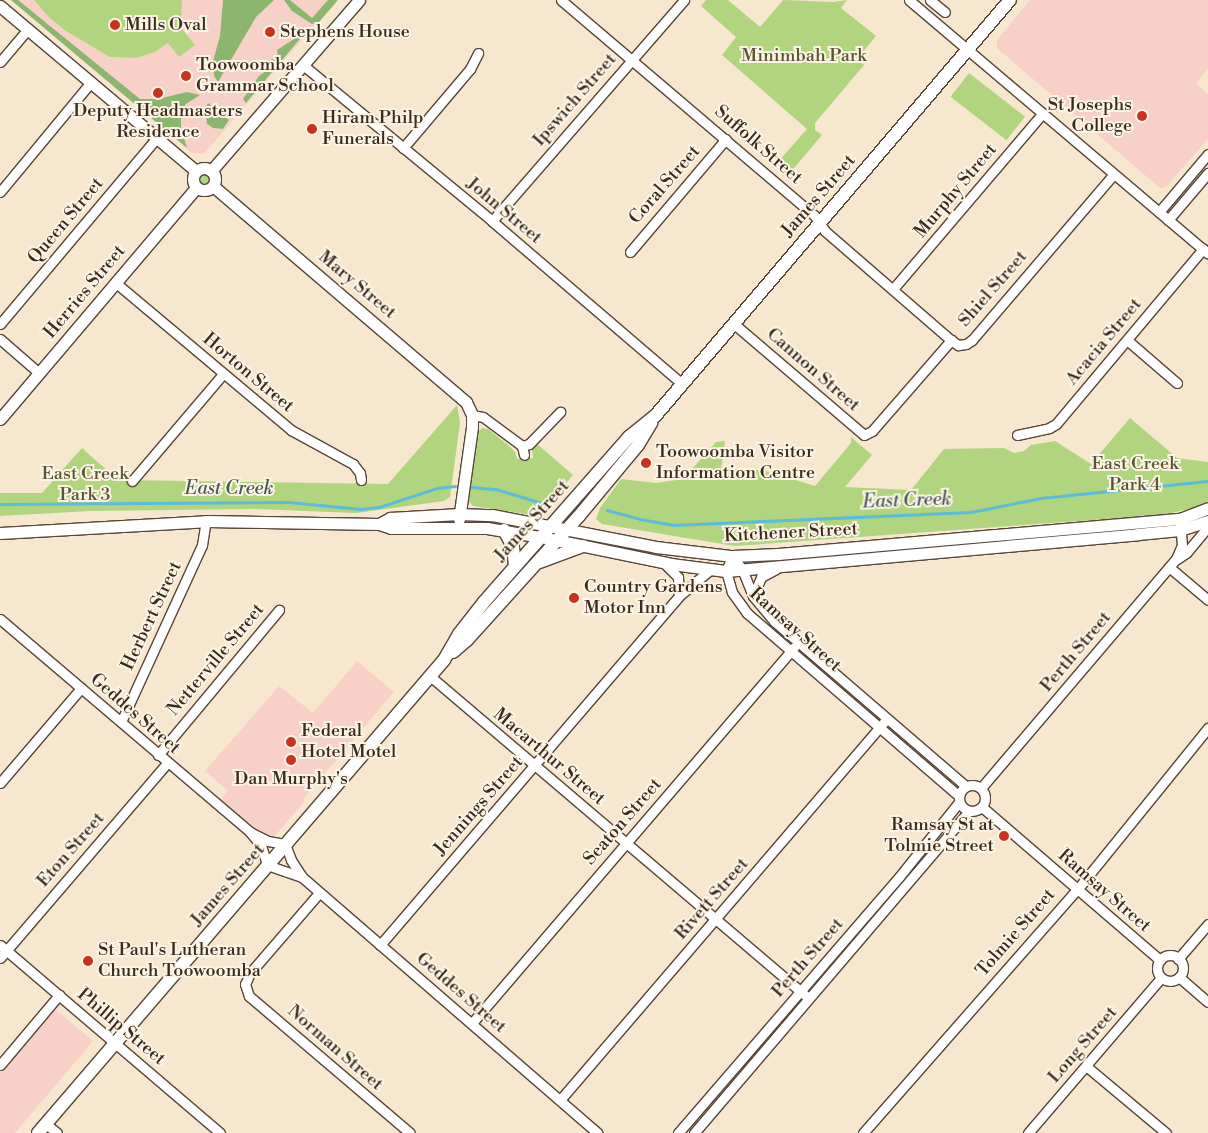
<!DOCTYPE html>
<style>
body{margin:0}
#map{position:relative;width:1208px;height:1133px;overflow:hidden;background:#f7e7cf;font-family:"Libre Bodoni",serif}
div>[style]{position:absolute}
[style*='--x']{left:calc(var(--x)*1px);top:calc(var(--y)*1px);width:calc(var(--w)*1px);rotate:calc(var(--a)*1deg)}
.built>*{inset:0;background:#f7d1c8}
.green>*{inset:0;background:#b0d57e;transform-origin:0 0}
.round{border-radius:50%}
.forest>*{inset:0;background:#8cb66d}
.stream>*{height:2.5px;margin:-1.25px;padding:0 1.25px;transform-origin:1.25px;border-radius:1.25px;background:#5bbdda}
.roads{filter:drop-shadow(1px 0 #574639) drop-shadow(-1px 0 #574639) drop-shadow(0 1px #574639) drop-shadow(0 -1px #574639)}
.minor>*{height:9px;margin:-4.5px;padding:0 4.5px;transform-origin:4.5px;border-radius:4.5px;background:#fff}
.minor>.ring{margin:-4.5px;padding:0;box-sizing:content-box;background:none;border:9px solid #fff;border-radius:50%}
.major>*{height:11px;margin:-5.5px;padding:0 5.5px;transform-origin:5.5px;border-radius:5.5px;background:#fff}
.major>.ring{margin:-5.5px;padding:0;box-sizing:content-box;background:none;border:11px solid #fff;border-radius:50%}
.highway>*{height:12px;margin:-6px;padding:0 6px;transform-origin:6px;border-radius:6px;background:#fff}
.dots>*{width:14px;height:14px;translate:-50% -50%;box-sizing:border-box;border:2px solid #fcf5e5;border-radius:50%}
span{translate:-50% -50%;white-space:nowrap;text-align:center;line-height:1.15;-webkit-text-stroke:4px #fcf5e5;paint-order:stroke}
.poi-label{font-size:18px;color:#3b2a1e}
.left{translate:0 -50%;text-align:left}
.right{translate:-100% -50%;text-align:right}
.park-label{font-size:18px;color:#585536}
.street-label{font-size:18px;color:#3b2a1e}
.water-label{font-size:19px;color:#455656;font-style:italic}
</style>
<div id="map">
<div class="built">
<i style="clip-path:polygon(11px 0,336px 0,204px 154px,192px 153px)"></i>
<i style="clip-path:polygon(1030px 0,1208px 0,1208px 68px,1196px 83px,1208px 94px,1208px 139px,1166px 187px,1160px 188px,997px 48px,997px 40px)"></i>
<i style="clip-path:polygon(357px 661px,394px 692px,303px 799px,305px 801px,272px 839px,266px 838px,221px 800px,228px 791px,205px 771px,279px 686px,313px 713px)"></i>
<i style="clip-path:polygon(54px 1008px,93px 1041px,15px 1133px,0 1133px,0 1074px)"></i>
</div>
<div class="green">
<i style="clip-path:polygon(34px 0,182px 0,181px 19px,177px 23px,195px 45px,179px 57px,168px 43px,155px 52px,136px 58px,110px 57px,66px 31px,49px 17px)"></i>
<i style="clip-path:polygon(706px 0,728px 0,760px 27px,783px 0,834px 2px,847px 0,841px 8px,876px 36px,857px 59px,864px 65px,815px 123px,815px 130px,822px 135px,790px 173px,778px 162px,807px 129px,722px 55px,736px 37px,701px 6px)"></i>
<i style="left:969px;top:73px;width:71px;height:30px;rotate:38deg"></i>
<i class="round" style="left:197.5px;top:173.5px;width:11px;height:11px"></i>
<i style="clip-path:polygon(457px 405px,460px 423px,450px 497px,444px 501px,356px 513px,255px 509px,90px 511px,0 516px,0 493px,42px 493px,82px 448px,118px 480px,388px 484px)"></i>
<i style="clip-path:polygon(1130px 418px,1177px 458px,1208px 462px,1208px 501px,1193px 508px,1162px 515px,735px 546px,602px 524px,596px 519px,600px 508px,621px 479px,656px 483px,683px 479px,716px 442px,725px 441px,721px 469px,762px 470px,815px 486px,851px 443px,851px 437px,872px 455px,845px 487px,911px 490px,944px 449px,1004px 448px,1014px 453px,1024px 451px,1031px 445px,1055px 441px,1091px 464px)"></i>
<i style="clip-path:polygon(482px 428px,488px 429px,508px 445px,515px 452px,517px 459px,533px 458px,532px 449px,537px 444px,573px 475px,542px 511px,532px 515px,473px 506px,467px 499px,475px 435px)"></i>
</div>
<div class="forest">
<i style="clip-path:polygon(11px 0,18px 0,140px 99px,158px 99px,187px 92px,200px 95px,186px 104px,181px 114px,181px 128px,187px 148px)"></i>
<i style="clip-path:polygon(223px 0,274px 0,256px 17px,218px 82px,214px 76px,213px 61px,220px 36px)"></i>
<i style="clip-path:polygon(284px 0,290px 0,312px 18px,328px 0,338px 0,319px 22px,312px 24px,292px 11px)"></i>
<i style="clip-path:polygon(303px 27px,309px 28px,246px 103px,243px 99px,259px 76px,266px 71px,267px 61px,278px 57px,277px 50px,294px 39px)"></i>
<i style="clip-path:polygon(208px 103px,229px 120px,223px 129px,213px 128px,207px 124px,205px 109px)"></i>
</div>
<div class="stream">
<i style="--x:471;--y:487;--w:25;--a:5"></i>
<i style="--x:496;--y:489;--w:51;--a:17"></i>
<i style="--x:0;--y:504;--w:289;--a:-0.4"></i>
<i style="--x:289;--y:502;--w:72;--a:5.6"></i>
<i style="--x:361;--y:509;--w:18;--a:-6"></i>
<i style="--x:379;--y:507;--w:61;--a:-18.1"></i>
<i style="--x:437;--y:488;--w:18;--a:-6"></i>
<i style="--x:607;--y:510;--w:34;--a:15"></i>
<i style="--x:640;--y:519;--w:34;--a:10"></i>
<i style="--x:673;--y:525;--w:298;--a:-2.5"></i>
<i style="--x:971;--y:512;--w:71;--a:-11.3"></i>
<i style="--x:1041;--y:498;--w:168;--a:-5.8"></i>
</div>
<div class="roads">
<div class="minor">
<i style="--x:561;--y:0;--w:332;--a:40.4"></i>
<i style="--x:814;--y:215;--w:19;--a:55"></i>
<i style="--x:825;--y:231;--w:167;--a:40.9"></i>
<i style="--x:909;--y:0;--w:392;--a:40.3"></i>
<i style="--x:930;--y:0;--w:19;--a:39"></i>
<i style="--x:0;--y:62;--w:43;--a:-49.7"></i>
<i style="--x:303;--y:65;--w:245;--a:39.5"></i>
<i style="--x:492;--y:221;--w:250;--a:40.6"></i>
<i style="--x:403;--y:148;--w:104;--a:-49.7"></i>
<i style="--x:470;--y:69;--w:18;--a:-63"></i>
<i style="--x:0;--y:192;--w:143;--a:-50.4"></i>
<i style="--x:1159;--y:212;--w:76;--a:-49.8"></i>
<i style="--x:1168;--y:220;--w:62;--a:-49.6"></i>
<i style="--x:492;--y:221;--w:293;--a:-49"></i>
<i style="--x:630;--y:252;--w:148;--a:-49.7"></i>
<i style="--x:116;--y:283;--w:229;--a:40"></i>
<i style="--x:291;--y:430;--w:71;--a:28.7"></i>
<i style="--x:353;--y:464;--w:11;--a:52"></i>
<i style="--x:360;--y:473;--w:7;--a:82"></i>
<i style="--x:893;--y:289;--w:231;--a:-49.6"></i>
<i style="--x:733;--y:323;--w:172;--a:40.5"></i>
<i style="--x:864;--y:435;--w:9;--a:-27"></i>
<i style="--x:872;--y:431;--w:121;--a:-49"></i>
<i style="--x:951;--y:340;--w:9;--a:36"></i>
<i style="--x:958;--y:345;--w:8;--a:-7"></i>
<i style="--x:966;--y:344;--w:7;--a:-34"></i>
<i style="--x:972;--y:340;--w:218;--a:-49.5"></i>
<i style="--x:0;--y:324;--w:242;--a:-49.9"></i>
<i style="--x:0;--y:339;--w:52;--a:41.1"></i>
<i style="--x:1127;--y:340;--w:66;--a:40.7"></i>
<i style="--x:472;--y:415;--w:11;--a:10"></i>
<i style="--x:483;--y:417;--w:49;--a:36.6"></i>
<i style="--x:522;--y:446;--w:9;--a:77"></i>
<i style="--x:1017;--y:435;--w:33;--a:-12"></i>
<i style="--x:1049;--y:428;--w:8;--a:-30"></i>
<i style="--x:1056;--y:424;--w:229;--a:-50"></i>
<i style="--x:522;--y:446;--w:7;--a:-16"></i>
<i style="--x:529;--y:444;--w:45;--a:-45.9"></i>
<i style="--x:132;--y:481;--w:140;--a:-49.6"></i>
<i style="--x:1177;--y:559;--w:11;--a:-34"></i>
<i style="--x:1186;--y:553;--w:34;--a:-50"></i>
<i style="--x:664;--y:563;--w:20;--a:45"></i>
<i style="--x:678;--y:577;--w:19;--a:87"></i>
<i style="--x:1169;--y:567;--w:51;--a:40.2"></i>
<i style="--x:753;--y:596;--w:21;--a:-67"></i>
<i style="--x:761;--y:577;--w:17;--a:-28"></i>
<i style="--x:0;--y:619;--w:328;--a:40.4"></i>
<i style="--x:250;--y:832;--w:17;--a:50"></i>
<i style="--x:261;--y:845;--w:21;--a:73"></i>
<i style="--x:267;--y:865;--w:36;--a:19"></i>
<i style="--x:430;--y:676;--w:497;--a:40.4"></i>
<i style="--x:121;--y:722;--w:195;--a:-65.4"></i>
<i style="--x:202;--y:545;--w:24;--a:-81"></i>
<i style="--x:158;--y:755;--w:189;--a:-50.2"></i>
<i style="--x:0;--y:783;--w:125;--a:-49.5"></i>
<i class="ring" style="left:959px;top:785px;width:17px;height:17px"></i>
<i style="--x:981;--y:788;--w:301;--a:-49.6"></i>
<i style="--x:1176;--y:559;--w:15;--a:-67"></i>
<i style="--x:1182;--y:545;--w:21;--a:-95"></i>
<i style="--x:959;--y:796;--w:280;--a:-139.2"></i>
<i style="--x:747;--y:613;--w:26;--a:-126"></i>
<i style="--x:732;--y:592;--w:22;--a:-106"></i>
<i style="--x:726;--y:571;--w:16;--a:-68"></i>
<i style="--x:732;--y:556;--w:16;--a:52"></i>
<i style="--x:742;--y:569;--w:29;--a:68"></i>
<i style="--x:753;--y:596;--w:34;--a:50"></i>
<i style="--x:775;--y:622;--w:252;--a:40.7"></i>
<i style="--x:982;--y:807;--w:235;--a:40.7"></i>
<i style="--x:250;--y:832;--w:20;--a:27"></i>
<i style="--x:268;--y:841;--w:17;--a:10"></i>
<i style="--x:285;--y:844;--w:17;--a:69"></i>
<i style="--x:291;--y:860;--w:20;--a:57"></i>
<i style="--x:302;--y:877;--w:391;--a:40.9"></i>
<i style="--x:319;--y:893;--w:106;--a:130.8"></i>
<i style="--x:250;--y:973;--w:12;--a:114"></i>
<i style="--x:245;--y:984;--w:13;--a:72"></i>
<i style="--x:249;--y:996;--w:211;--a:40.4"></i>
<i style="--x:0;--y:945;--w:289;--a:40.5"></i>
<i style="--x:380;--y:945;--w:460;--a:-49.4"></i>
<i style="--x:679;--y:596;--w:42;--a:-40.2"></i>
<i class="ring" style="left:1157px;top:955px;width:17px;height:17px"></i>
<i style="--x:0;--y:958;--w:257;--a:-49.4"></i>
<i style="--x:1178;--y:959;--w:46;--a:-49.4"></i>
<i style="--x:1179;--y:977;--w:38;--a:41"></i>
<i style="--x:472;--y:1023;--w:495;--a:-49.4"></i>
<i style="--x:0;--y:1065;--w:92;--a:-49.9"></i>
<i style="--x:1086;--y:1066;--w:104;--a:39.9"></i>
<i style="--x:560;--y:1100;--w:498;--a:-49.4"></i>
<i style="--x:46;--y:1124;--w:14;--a:39"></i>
<i style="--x:678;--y:1133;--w:338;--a:-49.2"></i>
<i style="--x:899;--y:877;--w:96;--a:-51.3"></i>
<i style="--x:694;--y:1133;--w:423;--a:-49.5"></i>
<i style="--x:863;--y:1133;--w:335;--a:-48.7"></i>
<i style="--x:1084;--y:881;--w:197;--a:-51"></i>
<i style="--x:1028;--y:1133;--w:204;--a:-49.4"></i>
</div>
<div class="major">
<i style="--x:0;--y:6;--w:256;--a:40.1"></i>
<i class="ring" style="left:193px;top:168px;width:11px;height:11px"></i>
<i style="--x:211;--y:171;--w:226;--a:-49.1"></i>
<i style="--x:213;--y:186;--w:333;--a:40.5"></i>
<i style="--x:466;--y:402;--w:14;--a:65"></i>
<i style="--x:472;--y:415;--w:12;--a:90"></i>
<i style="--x:472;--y:427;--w:93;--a:98"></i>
<i style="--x:0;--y:419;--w:303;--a:-49.7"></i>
<i style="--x:379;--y:524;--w:13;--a:-29"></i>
<i style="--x:390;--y:518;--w:69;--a:-3.3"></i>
<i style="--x:459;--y:514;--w:33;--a:2"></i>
<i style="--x:492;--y:515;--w:167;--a:11"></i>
<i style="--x:656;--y:547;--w:77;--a:6.8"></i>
<i style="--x:732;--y:556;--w:46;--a:-2.5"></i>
<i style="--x:778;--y:554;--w:404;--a:-5"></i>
<i style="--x:1180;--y:519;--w:30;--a:-21"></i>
<i style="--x:0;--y:533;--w:206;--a:-3.3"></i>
<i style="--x:206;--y:521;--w:173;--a:1"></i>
<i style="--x:379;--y:524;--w:13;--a:18"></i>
<i style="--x:391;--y:528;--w:96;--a:0"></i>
<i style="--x:487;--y:528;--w:55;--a:9.5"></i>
<i style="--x:541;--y:537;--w:133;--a:11.7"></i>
<i style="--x:671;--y:564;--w:55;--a:7.3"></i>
<i style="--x:726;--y:571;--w:414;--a:-5.1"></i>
<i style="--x:1138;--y:534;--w:42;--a:-5.4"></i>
<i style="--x:1180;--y:530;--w:29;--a:-18"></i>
</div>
<div class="highway">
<i style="--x:504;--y:530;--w:19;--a:62"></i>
<i style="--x:513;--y:547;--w:19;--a:84"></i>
<i style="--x:540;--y:562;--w:46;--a:-20.4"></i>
<i style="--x:453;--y:652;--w:18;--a:-41"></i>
<i style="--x:467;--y:640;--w:167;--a:-47.9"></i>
<i style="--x:579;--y:516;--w:92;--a:-50.3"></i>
<i style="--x:638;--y:445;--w:26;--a:-59"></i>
<i style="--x:38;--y:1133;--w:623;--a:-49.36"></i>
<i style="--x:444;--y:660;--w:30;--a:-60"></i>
<i style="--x:459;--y:634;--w:41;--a:-52"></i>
<i style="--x:484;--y:602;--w:220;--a:-48.7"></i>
<i style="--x:629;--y:437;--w:35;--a:-39"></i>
<i style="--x:656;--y:415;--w:545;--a:-49.54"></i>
</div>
</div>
<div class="dots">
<i style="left:115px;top:25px;background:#c8321e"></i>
<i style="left:270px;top:32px;background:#c8321e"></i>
<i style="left:186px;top:76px;background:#c8321e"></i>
<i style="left:158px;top:93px;background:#c8321e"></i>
<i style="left:1142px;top:116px;background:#c8321e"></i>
<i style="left:312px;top:129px;background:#c8321e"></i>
<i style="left:646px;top:463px;background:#c8321e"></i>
<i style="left:574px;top:598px;background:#c8321e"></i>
<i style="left:291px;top:742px;background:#c8321e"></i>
<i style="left:291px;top:760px;background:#c8321e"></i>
<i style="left:1004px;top:836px;background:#c8321e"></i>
<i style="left:88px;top:961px;background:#c8321e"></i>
</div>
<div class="poi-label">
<span class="left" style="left:125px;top:25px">Mills Oval</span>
<span class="left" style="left:280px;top:32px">Stephens House</span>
<span class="left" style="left:196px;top:76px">Toowoomba<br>Grammar School</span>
<span class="right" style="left:1132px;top:116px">St Josephs<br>College</span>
<span style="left:158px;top:122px">Deputy Headmasters<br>Residence</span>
<span class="left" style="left:322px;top:129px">Hiram Philp<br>Funerals</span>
<span class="left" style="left:656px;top:463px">Toowoomba Visitor<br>Information Centre</span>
<span class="left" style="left:584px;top:598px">Country Gardens<br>Motor Inn</span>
<span class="left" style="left:301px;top:742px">Federal<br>Hotel Motel</span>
<span style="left:291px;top:779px">Dan Murphy's</span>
<span class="right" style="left:994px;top:836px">Ramsay St at<br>Tolmie Street</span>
<span class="left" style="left:98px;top:961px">St Paul's Lutheran<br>Church Toowoomba</span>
</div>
<div class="park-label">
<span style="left:804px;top:56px">Minimbah Park</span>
<span style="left:1135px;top:475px">East Creek<br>Park 4</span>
<span style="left:85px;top:485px">East Creek<br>Park 3</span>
</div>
<div class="street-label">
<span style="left:575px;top:100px;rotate:-49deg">Ipswich Street</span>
<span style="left:758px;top:145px;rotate:41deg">Suffolk Street</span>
<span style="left:665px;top:185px;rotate:-49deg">Coral Street</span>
<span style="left:956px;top:191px;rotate:-50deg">Murphy Street</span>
<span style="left:819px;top:196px;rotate:-49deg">James Street</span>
<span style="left:504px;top:211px;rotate:40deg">John Street</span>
<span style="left:66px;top:221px;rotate:-50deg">Queen Street</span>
<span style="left:357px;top:285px;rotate:40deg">Mary Street</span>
<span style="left:993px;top:289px;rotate:-49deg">Shiel Street</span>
<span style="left:85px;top:292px;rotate:-50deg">Herries Street</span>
<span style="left:1104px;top:342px;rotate:-50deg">Acacia Street</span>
<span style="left:813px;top:370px;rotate:41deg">Cannon Street</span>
<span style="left:248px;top:373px;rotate:40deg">Horton Street</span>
<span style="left:532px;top:521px;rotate:-48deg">James Street</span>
<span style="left:791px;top:533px;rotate:-3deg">Kitchener Street</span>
<span style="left:152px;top:616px;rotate:-65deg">Herbert Street</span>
<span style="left:795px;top:630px;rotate:42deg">Ramsay Street</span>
<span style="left:1076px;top:652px;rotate:-50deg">Perth Street</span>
<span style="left:216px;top:660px;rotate:-50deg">Netterville Street</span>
<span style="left:135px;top:714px;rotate:41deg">Geddes Street</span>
<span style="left:549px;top:757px;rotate:40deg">Macarthur Street</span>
<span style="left:479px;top:806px;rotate:-49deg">Jennings Street</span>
<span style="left:623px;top:822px;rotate:-49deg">Seaton Street</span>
<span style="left:71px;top:850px;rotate:-49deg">Eton Street</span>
<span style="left:228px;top:885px;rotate:-49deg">James Street</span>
<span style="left:1104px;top:891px;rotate:41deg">Ramsay Street</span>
<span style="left:712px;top:899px;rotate:-49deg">Rivett Street</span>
<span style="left:1016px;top:933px;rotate:-49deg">Tolmie Street</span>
<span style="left:808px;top:958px;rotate:-49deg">Perth Street</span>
<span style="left:461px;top:993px;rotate:41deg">Geddes Street</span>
<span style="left:121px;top:1027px;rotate:40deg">Phillip Street</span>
<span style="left:1083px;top:1045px;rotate:-49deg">Long Street</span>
<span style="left:335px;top:1048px;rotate:41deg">Norman Street</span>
</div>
<div class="water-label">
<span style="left:229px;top:489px">East Creek</span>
<span style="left:907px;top:501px;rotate:-2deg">East Creek</span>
</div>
</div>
